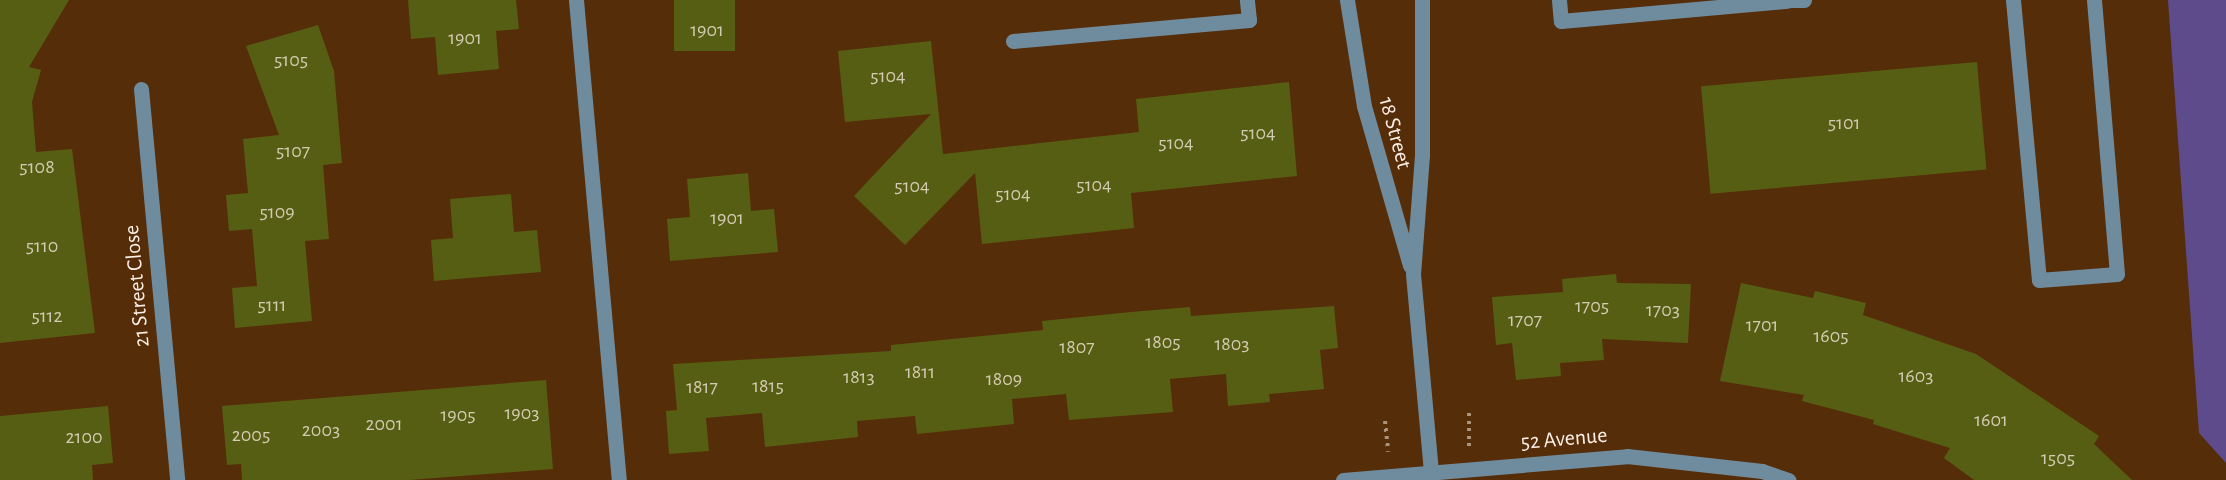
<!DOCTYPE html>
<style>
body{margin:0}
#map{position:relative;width:2226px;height:480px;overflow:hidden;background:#562d09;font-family:"Alegreya Sans",sans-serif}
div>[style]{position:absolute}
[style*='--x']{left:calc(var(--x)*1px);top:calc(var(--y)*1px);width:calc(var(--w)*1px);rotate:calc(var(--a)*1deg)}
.green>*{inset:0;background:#5e4b8b}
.building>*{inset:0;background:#565e13;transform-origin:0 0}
.path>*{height:4px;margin-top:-2px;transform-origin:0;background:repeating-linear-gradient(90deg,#ad937d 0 3px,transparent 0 7.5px)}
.minor>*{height:15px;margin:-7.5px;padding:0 7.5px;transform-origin:7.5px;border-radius:7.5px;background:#6f8c9e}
span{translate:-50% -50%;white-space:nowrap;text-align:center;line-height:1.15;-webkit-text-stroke:5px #562d09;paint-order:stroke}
.number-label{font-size:20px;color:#d3ccb2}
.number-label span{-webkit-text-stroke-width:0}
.street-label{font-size:22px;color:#fdf0e7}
</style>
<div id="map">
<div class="green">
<i style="clip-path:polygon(2168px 0,2226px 0,2226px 463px,2199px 433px)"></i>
</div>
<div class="building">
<i style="clip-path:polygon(0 0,69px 0,29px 67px,41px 70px,32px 102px,36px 152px,72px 149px,95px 333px,0 343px)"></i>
<i style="clip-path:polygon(408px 0,516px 0,519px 29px,496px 31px,499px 69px,438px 75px,435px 37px,411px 39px)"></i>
<i style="left:674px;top:0;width:61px;height:51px"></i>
<i style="clip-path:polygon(318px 25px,334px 71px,342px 163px,323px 165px,329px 239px,305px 241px,312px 321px,235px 328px,232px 288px,257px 286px,252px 229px,229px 231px,226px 195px,248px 193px,243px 139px,279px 135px,246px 46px)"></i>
<i style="clip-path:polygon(931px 41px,943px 154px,1139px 132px,1136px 99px,1289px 82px,1297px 176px,1131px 193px,1134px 228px,982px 244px,975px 173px,905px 245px,854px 196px,931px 114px,845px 122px,838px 51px)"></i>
<i style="left:1977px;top:62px;width:108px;height:277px;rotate:85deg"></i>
<i style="clip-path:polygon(748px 173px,751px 211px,774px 209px,778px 252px,670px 261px,667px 219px,690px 217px,687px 179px)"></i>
<i style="clip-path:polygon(511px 194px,514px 232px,537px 230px,541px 272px,434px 281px,431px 240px,453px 238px,450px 199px)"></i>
<i style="clip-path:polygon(1616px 274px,1617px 283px,1691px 284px,1688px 343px,1602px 339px,1604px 360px,1560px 363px,1561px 376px,1516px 380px,1512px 343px,1496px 345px,1492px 297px,1563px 292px,1562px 279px)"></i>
<i style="clip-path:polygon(1741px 283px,1813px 298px,1815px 291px,1866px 303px,1863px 315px,1976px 354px,2099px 436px,2094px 444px,2132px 480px,1974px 480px,1944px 458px,1950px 448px,1873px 424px,1874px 420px,1802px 401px,1804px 395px,1720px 381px)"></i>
<i style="clip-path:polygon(1334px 306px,1338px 348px,1320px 350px,1324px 389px,1269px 394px,1270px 402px,1228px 406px,1226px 374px,1170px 379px,1173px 412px,1069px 420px,1066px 394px,1012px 399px,1014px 424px,917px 434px,915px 416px,857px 421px,858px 437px,765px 447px,762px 413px,706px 418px,709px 451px,669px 454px,666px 411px,677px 410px,673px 364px,891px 351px,891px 345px,1043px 330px,1042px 321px,1131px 312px,1190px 307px,1191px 316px)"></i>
<i style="clip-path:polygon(546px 380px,553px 469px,409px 480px,242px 480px,241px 464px,227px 465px,222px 406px)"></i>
<i style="clip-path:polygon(108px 406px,113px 463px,92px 465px,93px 480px,0 480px,0 416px)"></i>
</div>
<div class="path">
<i style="--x:1385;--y:421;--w:31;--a:84"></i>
<i style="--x:1469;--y:446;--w:33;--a:-90"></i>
</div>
<div class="minor">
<i style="--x:576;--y:0;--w:482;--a:84.9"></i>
<i style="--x:1347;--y:0;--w:107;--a:80.9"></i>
<i style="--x:1364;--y:106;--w:166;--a:73.9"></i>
<i style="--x:1422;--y:0;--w:155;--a:90"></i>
<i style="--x:1422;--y:155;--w:119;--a:94.3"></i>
<i style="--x:1413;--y:274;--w:198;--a:84.8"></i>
<i style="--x:1559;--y:0;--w:21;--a:85"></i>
<i style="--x:1561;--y:21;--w:227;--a:-5.1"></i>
<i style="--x:1787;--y:0;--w:17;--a:0"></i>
<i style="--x:2013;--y:0;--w:281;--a:84.7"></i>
<i style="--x:2039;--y:280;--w:78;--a:-4.4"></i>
<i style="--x:2117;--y:274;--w:275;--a:-94.8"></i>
<i style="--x:1013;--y:41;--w:237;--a:-5.1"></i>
<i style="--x:1249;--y:20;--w:20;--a:-96"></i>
<i style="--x:141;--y:89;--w:393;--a:84.7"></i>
<i style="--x:1343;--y:480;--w:285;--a:-4.8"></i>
<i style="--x:1627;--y:456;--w:136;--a:6.3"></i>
<i style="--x:1762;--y:471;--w:28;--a:19"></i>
</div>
<div class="number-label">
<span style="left:707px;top:30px">1901</span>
<span style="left:465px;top:38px">1901</span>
<span style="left:291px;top:60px">5105</span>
<span style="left:888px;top:76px">5104</span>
<span style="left:1844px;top:123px">5101</span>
<span style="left:1258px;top:133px">5104</span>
<span style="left:1176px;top:143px">5104</span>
<span style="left:293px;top:151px">5107</span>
<span style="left:37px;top:167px">5108</span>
<span style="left:1094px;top:185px">5104</span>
<span style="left:912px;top:186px">5104</span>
<span style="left:1013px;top:194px">5104</span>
<span style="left:277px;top:212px">5109</span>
<span style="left:727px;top:218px">1901</span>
<span style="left:42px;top:246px">5110</span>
<span style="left:272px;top:305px">5111</span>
<span style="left:1592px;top:306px">1705</span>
<span style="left:1663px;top:310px">1703</span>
<span style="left:47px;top:316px">5112</span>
<span style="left:1525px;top:320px">1707</span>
<span style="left:1762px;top:325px">1701</span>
<span style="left:1831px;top:336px">1605</span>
<span style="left:1163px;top:342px">1805</span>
<span style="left:1232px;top:344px">1803</span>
<span style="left:1077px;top:347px">1807</span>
<span style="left:920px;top:372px">1811</span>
<span style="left:1916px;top:376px">1603</span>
<span style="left:859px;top:377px">1813</span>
<span style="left:1004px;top:379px">1809</span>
<span style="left:768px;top:386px">1815</span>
<span style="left:702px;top:387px">1817</span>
<span style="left:522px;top:413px">1903</span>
<span style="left:458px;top:415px">1905</span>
<span style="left:1991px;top:420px">1601</span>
<span style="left:384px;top:424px">2001</span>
<span style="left:321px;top:430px">2003</span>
<span style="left:251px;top:435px">2005</span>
<span style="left:84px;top:437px">2100</span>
<span style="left:2058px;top:458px">1505</span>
</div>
<div class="street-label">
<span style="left:1395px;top:133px;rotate:75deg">18 Street</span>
<span style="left:137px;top:286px;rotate:-95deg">21 Street Close</span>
<span style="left:1564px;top:439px;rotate:-5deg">52 Avenue</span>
</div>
</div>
